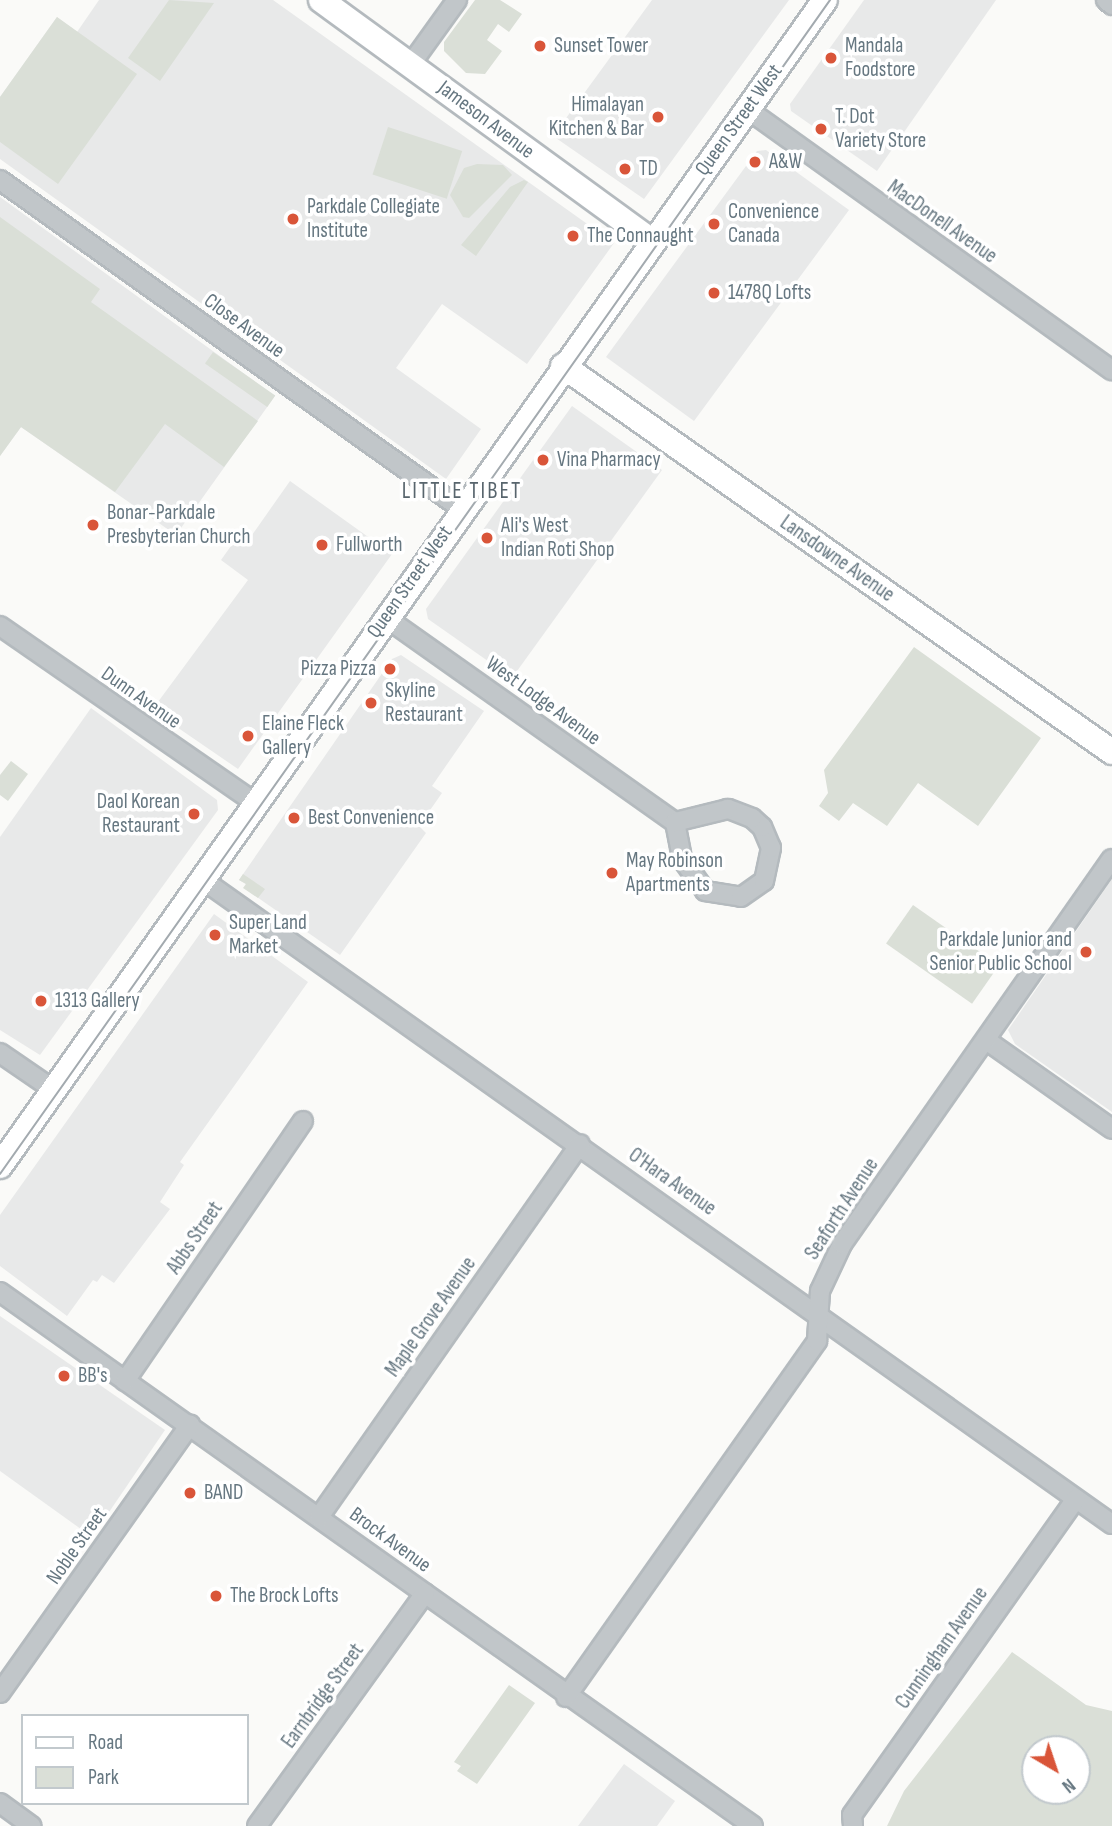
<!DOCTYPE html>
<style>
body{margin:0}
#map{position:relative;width:1112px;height:1826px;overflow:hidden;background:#fafaf8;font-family:"Sofia Sans Condensed",sans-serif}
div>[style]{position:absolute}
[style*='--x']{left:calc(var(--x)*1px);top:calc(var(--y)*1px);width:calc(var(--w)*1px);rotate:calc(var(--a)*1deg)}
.built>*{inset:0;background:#e8e9e9}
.green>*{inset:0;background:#dadfd7;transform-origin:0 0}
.roads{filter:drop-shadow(2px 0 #b4babe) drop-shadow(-2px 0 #b4babe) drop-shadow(0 2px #b4babe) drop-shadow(0 -2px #b4babe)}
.street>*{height:18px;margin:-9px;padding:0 9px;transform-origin:9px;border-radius:9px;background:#c1c6c9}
.secondary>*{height:24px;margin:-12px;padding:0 12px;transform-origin:12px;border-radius:12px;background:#fff}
.tram>*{height:2px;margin:-1px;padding:0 1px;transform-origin:1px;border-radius:1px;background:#a3aaaf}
.dots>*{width:19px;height:19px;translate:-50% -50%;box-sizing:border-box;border:4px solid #fff;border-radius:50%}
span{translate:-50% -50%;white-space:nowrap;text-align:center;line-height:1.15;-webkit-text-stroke:7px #fff;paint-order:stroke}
.poi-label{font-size:21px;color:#667781}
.left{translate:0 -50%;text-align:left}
.right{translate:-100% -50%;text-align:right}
.street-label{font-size:21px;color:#667781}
.neighbourhood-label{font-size:23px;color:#58656d;letter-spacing:2px}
.legend{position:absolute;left:21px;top:1714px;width:228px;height:91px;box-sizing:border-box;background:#fff;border:2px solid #c2c9cd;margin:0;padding:9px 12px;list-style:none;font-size:21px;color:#667781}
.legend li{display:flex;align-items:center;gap:14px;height:35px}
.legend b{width:35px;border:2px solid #c2c9cd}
.north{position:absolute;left:1021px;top:1735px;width:70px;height:70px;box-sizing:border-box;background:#fff;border:2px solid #c2c9cd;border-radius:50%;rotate:141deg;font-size:19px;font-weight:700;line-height:28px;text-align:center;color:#667781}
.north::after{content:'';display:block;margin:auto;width:24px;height:32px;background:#d95539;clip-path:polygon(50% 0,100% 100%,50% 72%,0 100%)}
</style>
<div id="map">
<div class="built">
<i style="clip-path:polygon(99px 0,273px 0,614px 243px,527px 364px,442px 304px,396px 368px,481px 429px,446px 479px,0 159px,0 97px,57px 17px,77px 32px)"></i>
<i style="clip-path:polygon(652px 0,789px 0,644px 199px,553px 136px)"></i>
<i style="clip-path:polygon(864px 0,996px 0,877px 171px,791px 111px,790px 104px)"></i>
<i style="clip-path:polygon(766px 150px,849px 210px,694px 421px,606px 357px,757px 151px)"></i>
<i style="clip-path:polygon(0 197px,275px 396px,176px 535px,21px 427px,0 456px)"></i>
<i style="clip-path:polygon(572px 406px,662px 470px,512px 678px,428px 619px,426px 609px)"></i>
<i style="clip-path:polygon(290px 481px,392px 554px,238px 769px,152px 710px,248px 580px,221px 560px,243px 529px,252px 535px)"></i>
<i style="clip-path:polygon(401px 655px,484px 711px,432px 786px,442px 793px,419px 826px,426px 833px,340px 955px,244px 888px,246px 884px,239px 880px,392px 659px)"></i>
<i style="clip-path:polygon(91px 708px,217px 800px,218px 810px,40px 1055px,0 1030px,0 837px)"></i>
<i style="clip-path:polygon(1112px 879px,1112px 1112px,1015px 1044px,1008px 1030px)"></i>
<i style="clip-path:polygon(214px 914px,308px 982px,180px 1162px,184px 1165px,160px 1202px,170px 1209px,114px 1283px,102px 1275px,97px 1282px,93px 1280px,67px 1316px,0 1266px,0 1215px)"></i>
<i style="clip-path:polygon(0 1316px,165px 1430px,92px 1537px,0 1471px)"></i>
<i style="clip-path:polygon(624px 1764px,675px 1801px,657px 1826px,578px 1826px)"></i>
</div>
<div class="green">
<i style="clip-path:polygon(169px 0,214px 3px,160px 81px,128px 58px)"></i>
<i style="clip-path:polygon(475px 0,500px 0,522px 14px,509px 32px,498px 24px,487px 40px,502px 51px,485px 74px,466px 73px,444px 51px,444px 42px)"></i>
<i style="clip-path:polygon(57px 17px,137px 74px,58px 184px,0 142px,0 97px)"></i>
<i style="left:388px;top:127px;width:78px;height:50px;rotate:18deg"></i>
<i style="clip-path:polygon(477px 164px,503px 165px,512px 175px,469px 218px,463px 217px,450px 195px,464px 168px)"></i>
<i style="clip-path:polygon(524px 180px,528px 182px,476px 256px,461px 245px,510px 187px)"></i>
<i style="clip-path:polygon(0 217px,100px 289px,91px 302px,258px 421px,224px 467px,165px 424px,115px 492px,21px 427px,0 456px)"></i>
<i style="left:213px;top:352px;width:76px;height:14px;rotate:35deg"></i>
<i style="clip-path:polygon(914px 647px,1041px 738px,978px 826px,918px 783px,887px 826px,853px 803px,839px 821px,819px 806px,828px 793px,824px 770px)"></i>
<i style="clip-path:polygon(11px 761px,28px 774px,8px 801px,0 795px,0 775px)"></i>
<i style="clip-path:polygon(243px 874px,265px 889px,258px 898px,243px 888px,246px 884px,239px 880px)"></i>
<i style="left:913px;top:905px;width:105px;height:47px;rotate:35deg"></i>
<i style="clip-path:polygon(evenodd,1012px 1652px,1086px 1705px,1112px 1711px,1112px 1826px,887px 1826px,904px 1791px,1012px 1652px,1035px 1749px,1077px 1749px,1077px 1791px,1035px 1791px,1035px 1749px)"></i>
<i style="clip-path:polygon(509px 1685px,535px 1703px,477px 1784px,457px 1771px,461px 1766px,454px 1762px)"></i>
</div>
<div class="roads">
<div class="street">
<i style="--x:1106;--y:0;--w:8;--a:40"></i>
<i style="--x:411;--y:64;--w:79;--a:-54.3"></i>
<i style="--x:747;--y:109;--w:449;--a:35.6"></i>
<i style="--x:0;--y:180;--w:567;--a:35.46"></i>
<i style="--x:385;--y:617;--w:355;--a:35.3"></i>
<i style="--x:675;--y:822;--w:38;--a:79"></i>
<i style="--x:682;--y:859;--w:39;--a:54"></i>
<i style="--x:705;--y:891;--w:36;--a:9"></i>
<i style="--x:741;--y:897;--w:28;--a:-35"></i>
<i style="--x:764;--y:881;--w:34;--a:-78"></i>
<i style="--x:771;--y:848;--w:23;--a:-113"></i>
<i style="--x:762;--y:827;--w:13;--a:-138"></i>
<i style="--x:752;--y:818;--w:26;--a:-159"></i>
<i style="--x:728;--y:809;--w:55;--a:166.2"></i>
<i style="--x:0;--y:626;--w:313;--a:34.7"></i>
<i style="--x:203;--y:880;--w:1114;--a:35.32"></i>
<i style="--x:986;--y:1040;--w:154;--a:35.2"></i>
<i style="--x:0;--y:1053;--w:65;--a:34.4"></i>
<i style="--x:0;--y:1292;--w:923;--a:35.34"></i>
<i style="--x:125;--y:1381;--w:315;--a:-55.6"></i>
<i style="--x:319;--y:1517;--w:455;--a:-55"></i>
<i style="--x:0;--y:1693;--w:329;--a:-54.7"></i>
<i style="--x:566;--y:1697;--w:436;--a:-54.8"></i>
<i style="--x:817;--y:1341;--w:50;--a:-86.6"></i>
<i style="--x:820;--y:1291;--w:52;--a:-64.9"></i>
<i style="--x:842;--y:1244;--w:470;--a:-55"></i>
<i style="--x:0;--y:1803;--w:39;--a:36"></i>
<i style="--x:257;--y:1826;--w:287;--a:-54.2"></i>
<i style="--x:853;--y:1826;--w:11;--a:-95"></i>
<i style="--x:852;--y:1815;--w:387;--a:-54.7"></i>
</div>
<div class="secondary">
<i style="--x:321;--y:0;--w:409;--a:36.1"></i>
<i style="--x:563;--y:366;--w:671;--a:35.11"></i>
<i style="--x:0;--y:1166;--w:1428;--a:-54.72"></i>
</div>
</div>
<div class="tram">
<i style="--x:0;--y:1174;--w:1438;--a:-54.74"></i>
</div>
<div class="dots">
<i style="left:540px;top:46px;background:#d95539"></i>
<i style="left:831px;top:58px;background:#d95539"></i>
<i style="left:658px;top:117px;background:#d95539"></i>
<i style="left:821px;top:129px;background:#d95539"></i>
<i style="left:755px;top:162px;background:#d95539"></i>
<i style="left:625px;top:169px;background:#d95539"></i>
<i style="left:293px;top:219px;background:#d95539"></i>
<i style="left:714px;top:224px;background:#d95539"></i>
<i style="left:573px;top:236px;background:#d95539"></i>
<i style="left:714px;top:293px;background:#d95539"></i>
<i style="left:543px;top:460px;background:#d95539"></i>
<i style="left:93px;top:525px;background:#d95539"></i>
<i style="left:487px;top:538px;background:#d95539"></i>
<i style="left:322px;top:545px;background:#d95539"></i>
<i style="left:390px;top:669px;background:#d95539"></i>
<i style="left:371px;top:703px;background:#d95539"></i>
<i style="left:248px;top:736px;background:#d95539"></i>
<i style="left:194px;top:814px;background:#d95539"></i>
<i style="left:294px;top:818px;background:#d95539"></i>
<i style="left:612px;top:873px;background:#d95539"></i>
<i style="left:215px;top:935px;background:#d95539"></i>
<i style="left:1086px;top:952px;background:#d95539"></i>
<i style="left:41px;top:1001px;background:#d95539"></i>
<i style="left:64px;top:1376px;background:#d95539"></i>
<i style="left:190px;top:1493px;background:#d95539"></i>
<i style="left:216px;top:1596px;background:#d95539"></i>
</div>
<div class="poi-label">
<span class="left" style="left:554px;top:46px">Sunset Tower</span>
<span class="left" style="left:845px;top:58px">Mandala<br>Foodstore</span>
<span class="right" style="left:644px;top:117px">Himalayan<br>Kitchen &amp; Bar</span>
<span class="left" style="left:835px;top:129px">T. Dot<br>Variety Store</span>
<span class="left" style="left:769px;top:162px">A&amp;W</span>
<span class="left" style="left:639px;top:169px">TD</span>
<span class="left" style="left:307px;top:219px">Parkdale Collegiate<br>Institute</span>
<span class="left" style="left:728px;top:224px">Convenience<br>Canada</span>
<span class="left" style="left:587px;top:236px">The Connaught</span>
<span class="left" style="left:728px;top:293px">1478Q Lofts</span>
<span class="left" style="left:557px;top:460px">Vina Pharmacy</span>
<span class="left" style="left:107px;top:525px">Bonar-Parkdale<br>Presbyterian Church</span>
<span class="left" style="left:501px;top:538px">Ali's West<br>Indian Roti Shop</span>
<span class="left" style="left:336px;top:545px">Fullworth</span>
<span class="right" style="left:376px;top:669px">Pizza Pizza</span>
<span class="left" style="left:385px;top:703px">Skyline<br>Restaurant</span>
<span class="left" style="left:262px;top:736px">Elaine Fleck<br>Gallery</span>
<span class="right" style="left:180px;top:814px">Daol Korean<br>Restaurant</span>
<span class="left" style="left:308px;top:818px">Best Convenience</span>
<span class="left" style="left:626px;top:873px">May Robinson<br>Apartments</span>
<span class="left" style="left:229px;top:935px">Super Land<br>Market</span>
<span class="right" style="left:1072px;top:952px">Parkdale Junior and<br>Senior Public School</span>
<span class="left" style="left:55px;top:1001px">1313 Gallery</span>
<span class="left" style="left:78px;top:1376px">BB's</span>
<span class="left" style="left:204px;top:1493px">BAND</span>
<span class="left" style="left:230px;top:1596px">The Brock Lofts</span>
</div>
<div class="street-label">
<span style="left:486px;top:120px;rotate:37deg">Jameson Avenue</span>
<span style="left:739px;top:120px;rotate:-54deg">Queen Street West</span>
<span style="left:942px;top:222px;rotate:35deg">MacDonell Avenue</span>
<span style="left:244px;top:326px;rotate:36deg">Close Avenue</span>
<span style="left:837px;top:559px;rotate:35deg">Lansdowne Avenue</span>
<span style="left:410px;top:582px;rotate:-55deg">Queen Street West</span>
<span style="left:141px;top:698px;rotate:35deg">Dunn Avenue</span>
<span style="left:543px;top:701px;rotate:36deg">West Lodge Avenue</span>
<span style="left:672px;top:1182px;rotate:35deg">O'Hara Avenue</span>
<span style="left:842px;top:1209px;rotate:-57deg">Seaforth Avenue</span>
<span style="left:195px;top:1238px;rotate:-56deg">Abbs Street</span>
<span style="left:431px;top:1317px;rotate:-55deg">Maple Grove Avenue</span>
<span style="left:390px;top:1540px;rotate:36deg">Brock Avenue</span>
<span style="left:77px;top:1546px;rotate:-55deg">Noble Street</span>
<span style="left:942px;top:1648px;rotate:-55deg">Cunningham Avenue</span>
<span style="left:323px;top:1696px;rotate:-54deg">Earnbridge Street</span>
</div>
<div class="neighbourhood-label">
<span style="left:462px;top:491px">LITTLE TIBET</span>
</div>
<ul class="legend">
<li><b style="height:9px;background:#fff"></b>Road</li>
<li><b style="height:19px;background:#dadfd7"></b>Park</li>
</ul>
<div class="north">N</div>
</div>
